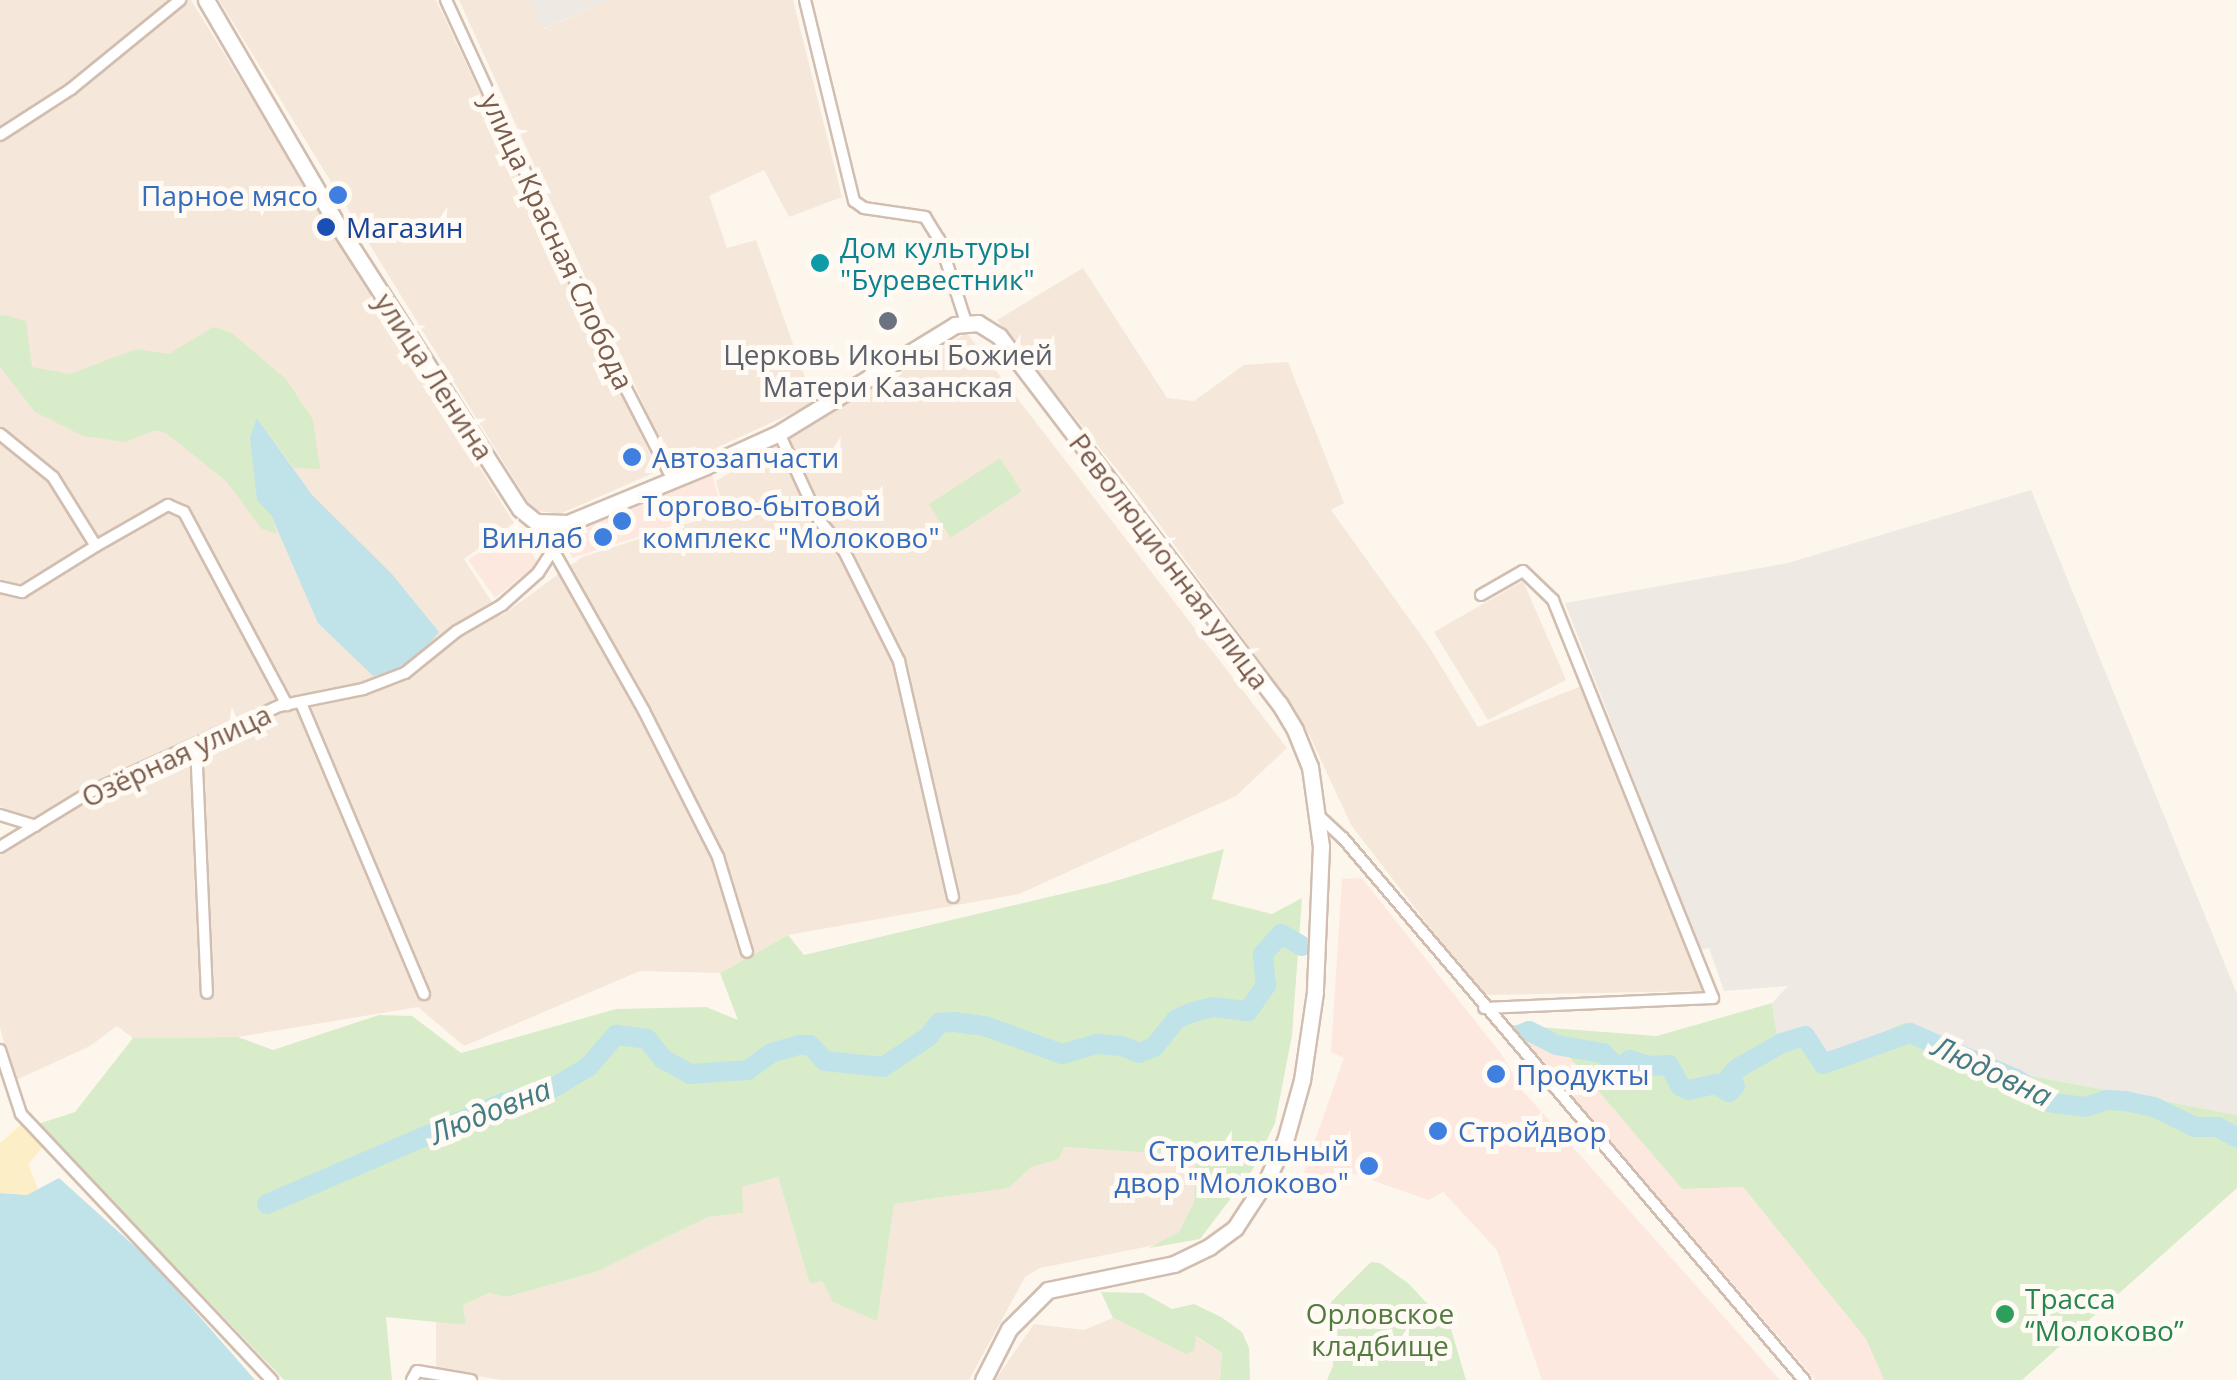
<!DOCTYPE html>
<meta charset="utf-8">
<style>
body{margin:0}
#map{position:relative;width:2237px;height:1380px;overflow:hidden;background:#fdf6ec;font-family:"Open Sans",sans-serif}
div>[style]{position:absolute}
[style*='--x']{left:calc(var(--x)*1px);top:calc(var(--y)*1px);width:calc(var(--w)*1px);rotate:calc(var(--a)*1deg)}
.residential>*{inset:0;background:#f5e8da}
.commercial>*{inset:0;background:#fde8e0}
.industrial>*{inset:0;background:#efe9e4}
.green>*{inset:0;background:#d8ecc9;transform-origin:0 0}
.sand>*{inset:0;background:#fcefc7}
.water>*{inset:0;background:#bfe3e8}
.river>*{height:20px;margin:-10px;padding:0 10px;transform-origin:10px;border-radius:10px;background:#bfe3e8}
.roads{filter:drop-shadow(2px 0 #d1beb0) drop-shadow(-2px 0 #d1beb0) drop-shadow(0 2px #d1beb0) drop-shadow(0 -2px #d1beb0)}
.minor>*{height:10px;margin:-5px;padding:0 5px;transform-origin:5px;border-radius:5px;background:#fff}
.secondary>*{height:15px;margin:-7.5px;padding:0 7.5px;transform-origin:7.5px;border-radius:7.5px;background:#fff}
.dots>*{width:28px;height:28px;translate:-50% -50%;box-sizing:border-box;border:5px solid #fffaf3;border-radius:50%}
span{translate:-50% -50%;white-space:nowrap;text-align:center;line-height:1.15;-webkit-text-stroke:10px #fffaf3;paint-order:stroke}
.shop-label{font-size:28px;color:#366cbe}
.right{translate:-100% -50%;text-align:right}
.left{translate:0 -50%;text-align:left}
.transit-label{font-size:28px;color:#164399}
.street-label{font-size:28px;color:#7a5c4d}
.culture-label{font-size:28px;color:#0d838f}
.worship-label{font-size:28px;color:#5b616d}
.leisure-label{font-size:28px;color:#27864d}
.park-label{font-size:28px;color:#537a41}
.water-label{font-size:30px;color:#437c86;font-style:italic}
</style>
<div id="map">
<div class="residential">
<i style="clip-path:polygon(0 0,191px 0,514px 523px,464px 559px,501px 616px,582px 557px,724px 512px,716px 481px,967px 333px,1287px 748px,1236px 796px,1019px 894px,788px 935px,720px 973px,640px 971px,464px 1046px,418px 1007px,238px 1037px,133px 1038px,117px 1026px,90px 1046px,14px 1081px,0 1027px,0 855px,53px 824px,0 807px)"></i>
<i style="clip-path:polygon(219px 0,436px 0,658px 471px,560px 514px,533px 510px)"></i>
<i style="clip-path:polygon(459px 0,531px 0,544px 29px,609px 0,793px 0,842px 197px,789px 217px,764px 170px,709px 196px,727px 248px,756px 240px,814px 403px,699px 456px,695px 446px,667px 456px)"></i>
<i style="clip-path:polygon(1083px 268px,1167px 398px,1194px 401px,1244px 365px,1288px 362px,1344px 503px,1331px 510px,1428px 645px,1478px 727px,1584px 685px,1705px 991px,1482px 995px,1351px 825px,1309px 734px,1265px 669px,1140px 498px,997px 320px)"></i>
<i style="clip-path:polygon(1523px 581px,1566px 680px,1488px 720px,1434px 632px)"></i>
<i style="clip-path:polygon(1064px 1147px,1197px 1156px,1194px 1202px,1179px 1232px,1165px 1243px,1040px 1268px,1025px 1277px,969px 1380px,501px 1380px,436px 1369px,436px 1321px,466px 1325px,463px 1305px,489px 1293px,506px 1297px,596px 1272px,708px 1217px,742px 1213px,742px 1187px,778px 1177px,810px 1284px,822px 1281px,876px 1321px,893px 1204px,1009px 1188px,1031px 1166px,1059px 1159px)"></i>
<i style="clip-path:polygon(1113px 1318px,1186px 1354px,1195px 1336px,1222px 1353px,1220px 1380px,995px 1380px,1034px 1324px,1084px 1330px)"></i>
</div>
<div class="commercial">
<i style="clip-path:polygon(711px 471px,722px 510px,572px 558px,562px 533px)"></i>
<i style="clip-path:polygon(510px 530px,520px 535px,538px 563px,495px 598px,468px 560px)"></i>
<i style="clip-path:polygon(1362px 878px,1502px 1055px,1521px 1089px,1780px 1380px,1542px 1380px,1497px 1250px,1443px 1192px,1428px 1200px,1352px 1173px,1329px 1186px,1302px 1177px,1344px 1058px,1331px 1052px,1342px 879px)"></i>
<i style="clip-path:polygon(1531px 1035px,1565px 1052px,1682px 1189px,1743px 1187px,1866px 1339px,1884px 1380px,1816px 1380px,1524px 1041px)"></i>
</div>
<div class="industrial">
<i style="clip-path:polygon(531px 0,609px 0,543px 29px)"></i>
<i style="clip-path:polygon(2031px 490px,2237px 994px,2237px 1115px,2021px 1074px,1905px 1022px,1824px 1060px,1777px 1035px,1772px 1003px,1788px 986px,1724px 991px,1709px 948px,1700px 950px,1565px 603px,1788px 563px)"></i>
</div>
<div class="green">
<i style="clip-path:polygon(5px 315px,26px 321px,32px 367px,70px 374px,136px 349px,169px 354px,213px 327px,232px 333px,286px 379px,313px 420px,320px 469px,294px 468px,258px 419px,253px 442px,257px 499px,271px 515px,277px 534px,262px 529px,227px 482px,166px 433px,155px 430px,126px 442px,83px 436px,35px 412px,0 367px,0 316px)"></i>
<i style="left:1000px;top:458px;width:40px;height:85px;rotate:57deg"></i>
<i style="clip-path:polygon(1224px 849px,1212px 899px,1272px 914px,1302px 898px,1292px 1035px,1275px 1123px,1253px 1169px,1200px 1239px,1149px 1248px,1179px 1232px,1194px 1202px,1196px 1156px,1064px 1147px,1059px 1159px,1031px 1167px,1009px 1188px,894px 1204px,877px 1321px,833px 1302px,822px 1281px,810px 1284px,778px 1177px,742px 1187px,743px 1213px,708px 1217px,596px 1272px,506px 1297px,489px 1293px,463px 1305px,466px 1325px,386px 1317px,392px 1380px,284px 1380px,38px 1124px,75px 1112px,133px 1038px,238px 1037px,273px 1050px,379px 1015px,412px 1016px,461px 1053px,616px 1009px,706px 1007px,738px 1020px,720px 973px,788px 935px,804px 955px,1108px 883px)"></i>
<i style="clip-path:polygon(1772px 1003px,1777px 1035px,1808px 1029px,1824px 1060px,1905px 1022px,2021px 1074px,2237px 1115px,2237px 1188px,2022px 1380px,1884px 1380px,1866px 1339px,1743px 1187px,1682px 1189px,1565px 1052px,1512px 1025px,1657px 1036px)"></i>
<i style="clip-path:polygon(1371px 1262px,1380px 1263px,1409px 1284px,1451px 1329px,1466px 1380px,1327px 1380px,1333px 1366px,1331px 1302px)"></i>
<i style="clip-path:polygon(1101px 1292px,1143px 1293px,1172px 1309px,1194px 1304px,1221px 1317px,1242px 1332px,1249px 1348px,1250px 1380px,1220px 1380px,1222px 1353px,1196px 1336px,1194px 1351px,1186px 1354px,1113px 1318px)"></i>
</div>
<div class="sand">
<i style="clip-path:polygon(23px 1123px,45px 1145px,28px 1164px,38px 1189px,27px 1195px,0 1193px,0 1143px)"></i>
</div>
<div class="water">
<i style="clip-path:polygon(257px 418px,312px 495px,391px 573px,439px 632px,423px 652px,393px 671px,373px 676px,318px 623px,271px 515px,257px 500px,250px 437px)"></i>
<i style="clip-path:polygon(59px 1178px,152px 1262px,255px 1380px,0 1380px,0 1193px,27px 1195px)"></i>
</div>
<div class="river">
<i style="--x:1516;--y:1036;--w:14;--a:-21"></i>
<i style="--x:1529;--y:1031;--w:30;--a:27"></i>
<i style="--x:1556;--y:1045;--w:48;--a:9.7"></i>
<i style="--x:1603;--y:1053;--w:22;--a:47"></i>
<i style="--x:1618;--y:1069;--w:15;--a:-37"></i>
<i style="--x:1630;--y:1060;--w:19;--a:18"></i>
<i style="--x:1648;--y:1066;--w:21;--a:-3"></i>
<i style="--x:1669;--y:1065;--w:24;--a:62"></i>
<i style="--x:1680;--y:1086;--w:10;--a:24"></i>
<i style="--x:1689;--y:1090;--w:27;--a:-13"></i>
<i style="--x:1715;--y:1084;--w:16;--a:30"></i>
<i style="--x:1729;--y:1092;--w:8;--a:-45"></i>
<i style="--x:1735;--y:1086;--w:11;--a:-117"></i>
<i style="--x:1730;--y:1076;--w:11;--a:-45"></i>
<i style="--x:1738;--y:1068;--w:51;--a:-29.6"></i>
<i style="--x:1782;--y:1043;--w:24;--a:-17"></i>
<i style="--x:1805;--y:1036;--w:33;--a:57"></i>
<i style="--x:1823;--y:1064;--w:92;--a:-19.6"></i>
<i style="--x:1910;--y:1033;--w:116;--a:23.5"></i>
<i style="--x:2016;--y:1079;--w:44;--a:33"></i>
<i style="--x:2053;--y:1103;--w:32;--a:7"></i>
<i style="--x:2085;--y:1107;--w:22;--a:-18"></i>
<i style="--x:2106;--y:1100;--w:19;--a:3"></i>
<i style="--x:2125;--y:1101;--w:30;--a:12"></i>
<i style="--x:2154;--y:1107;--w:46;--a:26"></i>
<i style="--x:2195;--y:1127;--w:22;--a:0"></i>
<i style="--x:2217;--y:1127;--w:22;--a:27"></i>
<i style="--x:267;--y:1204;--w:257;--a:-23.2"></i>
<i style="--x:503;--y:1103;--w:47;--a:-14.9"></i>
<i style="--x:548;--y:1091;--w:47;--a:-31"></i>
<i style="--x:588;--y:1067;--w:43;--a:-48.8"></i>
<i style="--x:616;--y:1035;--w:31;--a:7"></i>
<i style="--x:647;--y:1039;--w:26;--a:51"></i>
<i style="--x:663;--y:1059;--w:31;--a:29"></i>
<i style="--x:690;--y:1074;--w:58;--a:-3.9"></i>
<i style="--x:748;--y:1070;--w:29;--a:-36"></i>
<i style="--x:771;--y:1053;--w:29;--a:-16"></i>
<i style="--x:799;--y:1045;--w:11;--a:0"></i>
<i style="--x:810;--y:1045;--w:22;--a:47"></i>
<i style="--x:825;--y:1061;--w:58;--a:5.9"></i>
<i style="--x:883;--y:1067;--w:54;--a:-33.7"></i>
<i style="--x:928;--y:1037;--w:18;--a:-52"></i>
<i style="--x:939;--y:1023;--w:16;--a:-4"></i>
<i style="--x:955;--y:1022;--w:30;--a:8"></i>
<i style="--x:985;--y:1026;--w:82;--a:20"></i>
<i style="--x:1062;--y:1054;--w:37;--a:-16"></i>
<i style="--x:1098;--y:1044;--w:24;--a:5"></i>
<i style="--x:1122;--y:1046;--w:18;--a:22"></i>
<i style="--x:1139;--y:1053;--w:16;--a:-22"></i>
<i style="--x:1154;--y:1047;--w:36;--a:-51"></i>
<i style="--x:1177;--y:1019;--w:17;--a:-24"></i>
<i style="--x:1193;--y:1012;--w:21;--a:-14"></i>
<i style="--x:1213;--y:1007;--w:35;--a:7"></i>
<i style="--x:1248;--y:1011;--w:32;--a:-55"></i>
<i style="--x:1266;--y:985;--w:31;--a:-96"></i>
<i style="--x:1263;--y:954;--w:27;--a:-48"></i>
<i style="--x:1281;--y:934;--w:24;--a:30"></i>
</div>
<div class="roads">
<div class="minor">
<i style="--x:446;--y:0;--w:406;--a:65.3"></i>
<i style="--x:616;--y:369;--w:125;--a:62.8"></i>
<i style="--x:805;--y:0;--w:207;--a:76.3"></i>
<i style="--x:854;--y:201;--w:12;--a:35"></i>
<i style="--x:864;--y:208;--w:62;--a:8.4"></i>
<i style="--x:925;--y:217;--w:26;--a:58"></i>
<i style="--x:939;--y:239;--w:87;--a:72"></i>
<i style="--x:0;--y:135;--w:85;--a:-32.9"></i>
<i style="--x:71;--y:89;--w:141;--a:-39.2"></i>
<i style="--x:779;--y:433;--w:96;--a:65.3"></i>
<i style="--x:819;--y:520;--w:40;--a:51"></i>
<i style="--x:844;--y:551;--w:123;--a:63.4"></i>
<i style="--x:899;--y:661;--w:242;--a:77.1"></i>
<i style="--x:0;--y:434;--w:68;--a:39.1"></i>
<i style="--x:53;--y:477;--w:81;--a:58.1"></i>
<i style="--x:96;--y:546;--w:83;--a:-29.7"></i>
<i style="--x:168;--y:505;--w:17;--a:24"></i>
<i style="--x:184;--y:512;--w:219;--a:61.9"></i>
<i style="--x:554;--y:526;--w:24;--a:92"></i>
<i style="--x:553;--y:550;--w:185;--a:60.5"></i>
<i style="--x:644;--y:711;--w:164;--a:63.1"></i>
<i style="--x:718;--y:857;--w:99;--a:73"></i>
<i style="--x:0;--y:587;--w:23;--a:13"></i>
<i style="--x:22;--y:592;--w:87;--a:-31.9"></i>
<i style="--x:1481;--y:595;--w:48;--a:-29.7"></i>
<i style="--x:1523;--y:571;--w:42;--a:44"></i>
<i style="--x:1553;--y:600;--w:429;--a:68.1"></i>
<i style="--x:1713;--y:998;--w:229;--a:177.5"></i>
<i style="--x:301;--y:703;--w:316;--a:67.1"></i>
<i style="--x:196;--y:744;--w:249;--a:87.5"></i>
<i style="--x:0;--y:815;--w:37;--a:17"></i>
<i style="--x:1318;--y:815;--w:34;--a:43"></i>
<i style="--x:1343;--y:838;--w:712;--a:49.62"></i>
<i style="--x:0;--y:847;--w:103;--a:-31.5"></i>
<i style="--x:88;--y:793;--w:210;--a:-24.5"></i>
<i style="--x:279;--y:706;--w:86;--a:-11.4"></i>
<i style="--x:363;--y:689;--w:45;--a:-20.9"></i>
<i style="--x:405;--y:673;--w:67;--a:-38.9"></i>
<i style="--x:457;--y:631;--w:52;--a:-30"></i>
<i style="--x:502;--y:605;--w:48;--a:-41.6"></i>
<i style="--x:538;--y:573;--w:27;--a:-57"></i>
<i style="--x:0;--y:1050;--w:67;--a:71.8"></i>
<i style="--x:21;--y:1114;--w:366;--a:46.7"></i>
<i style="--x:412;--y:1380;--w:10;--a:-61"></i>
<i style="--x:417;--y:1371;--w:55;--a:9.5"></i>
</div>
<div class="secondary">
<i style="--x:206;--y:0;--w:256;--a:59.7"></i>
<i style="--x:335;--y:221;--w:342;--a:57.3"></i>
<i style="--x:520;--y:509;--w:21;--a:39"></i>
<i style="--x:536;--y:522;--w:32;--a:2"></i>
<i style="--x:568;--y:523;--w:149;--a:-22.4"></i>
<i style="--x:706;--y:466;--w:80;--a:-24.3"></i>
<i style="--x:779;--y:433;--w:206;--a:-31.5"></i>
<i style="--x:955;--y:325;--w:23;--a:-5"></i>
<i style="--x:978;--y:323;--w:25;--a:32"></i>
<i style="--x:999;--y:336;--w:462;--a:52.7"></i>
<i style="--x:1279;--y:703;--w:31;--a:59"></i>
<i style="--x:1295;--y:730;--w:40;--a:68"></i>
<i style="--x:1310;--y:767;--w:80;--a:82.1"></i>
<i style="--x:1321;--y:846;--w:146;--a:92.4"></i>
<i style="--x:1315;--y:992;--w:89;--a:98.4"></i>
<i style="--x:1302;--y:1080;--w:63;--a:105.6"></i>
<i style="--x:1285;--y:1141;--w:38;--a:115"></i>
<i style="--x:1269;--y:1176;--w:62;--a:123.2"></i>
<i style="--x:1235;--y:1228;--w:32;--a:144"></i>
<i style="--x:1209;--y:1247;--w:39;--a:154"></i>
<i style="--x:1174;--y:1264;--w:129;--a:168.3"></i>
<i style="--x:1048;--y:1290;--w:55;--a:135"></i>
<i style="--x:1009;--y:1329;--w:57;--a:117"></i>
</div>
</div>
<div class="dots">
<i style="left:338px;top:195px;background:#3f7fe0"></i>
<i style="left:326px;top:227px;background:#1a4fb4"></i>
<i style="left:820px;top:263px;background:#0f9aa8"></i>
<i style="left:888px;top:321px;background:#6b7280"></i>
<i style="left:632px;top:457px;background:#3f7fe0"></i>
<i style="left:622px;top:521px;background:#3f7fe0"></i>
<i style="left:603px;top:537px;background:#3f7fe0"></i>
<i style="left:1496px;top:1074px;background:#3f7fe0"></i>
<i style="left:1438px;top:1131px;background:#3f7fe0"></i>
<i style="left:1369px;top:1166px;background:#3f7fe0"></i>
<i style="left:2005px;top:1314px;background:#2e9e5b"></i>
</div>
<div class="shop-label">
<span class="right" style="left:318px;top:195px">Парное мясо</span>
<span class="left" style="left:652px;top:457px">Автозапчасти</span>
<span class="left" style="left:642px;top:521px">Торгово-бытовой<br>комплекс "Молоково"</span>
<span class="right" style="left:583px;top:537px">Винлаб</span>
<span class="left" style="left:1516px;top:1074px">Продукты</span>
<span class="left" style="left:1458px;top:1131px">Стройдвор</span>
<span class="right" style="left:1349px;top:1166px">Строительный<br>двор "Молоково"</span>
</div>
<div class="transit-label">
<span class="left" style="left:346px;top:227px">Магазин</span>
</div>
<div class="street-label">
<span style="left:558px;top:241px;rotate:65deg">улица Красная Слобода</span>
<span style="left:435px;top:376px;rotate:57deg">улица Ленина</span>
<span style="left:1170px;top:561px;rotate:53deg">Революционная улица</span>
<span style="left:176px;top:755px;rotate:-25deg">Озёрная улица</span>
</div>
<div class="culture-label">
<span class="left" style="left:840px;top:263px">Дом культуры<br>"Буревестник"</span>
</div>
<div class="worship-label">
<span style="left:888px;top:370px">Церковь Иконы Божией<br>Матери Казанская</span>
</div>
<div class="leisure-label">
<span class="left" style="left:2025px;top:1314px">Трасса<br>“Молоково”</span>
</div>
<div class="park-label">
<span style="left:1380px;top:1329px">Орловское<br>кладбище</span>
</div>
<div class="water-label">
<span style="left:1992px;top:1071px;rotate:25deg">Людовна</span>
<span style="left:490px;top:1111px;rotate:-22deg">Людовна</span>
</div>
</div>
